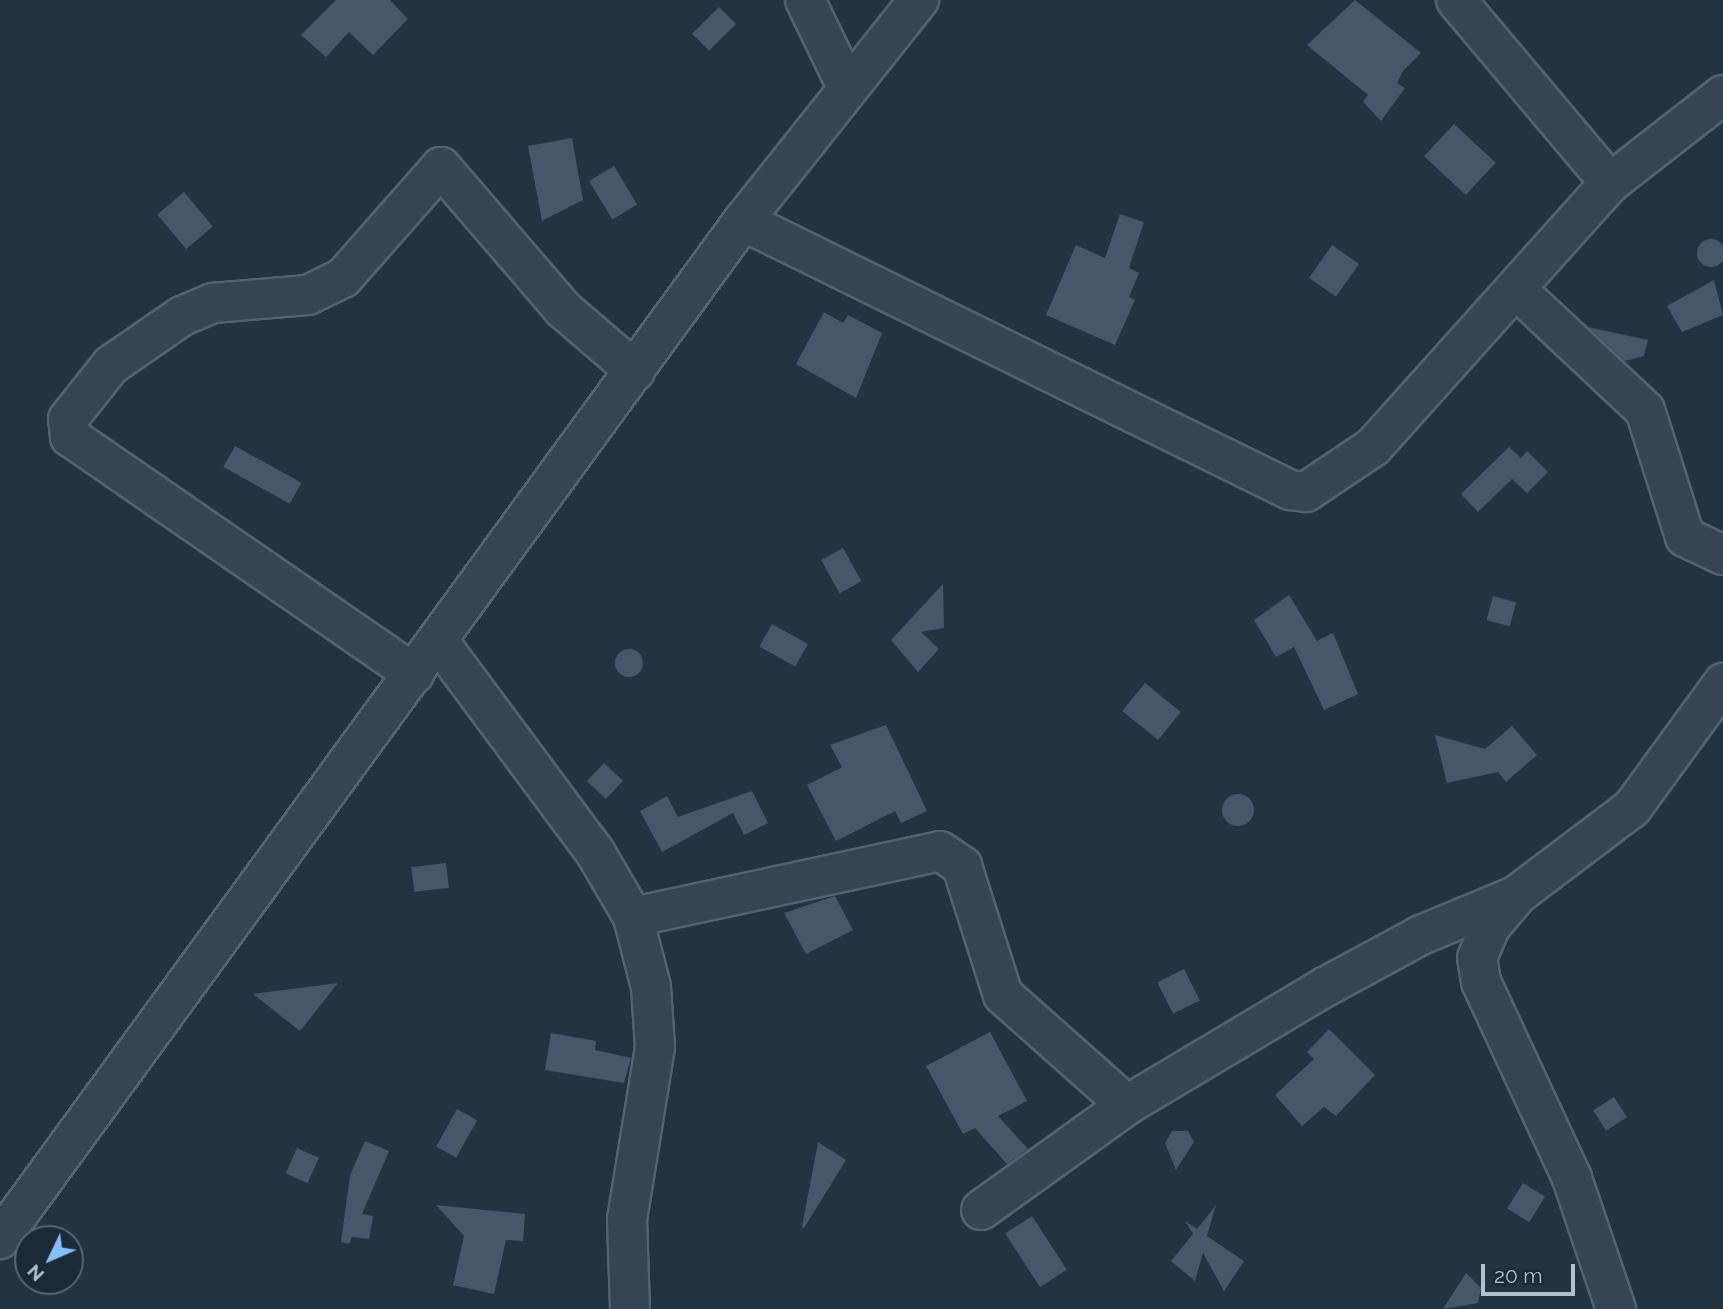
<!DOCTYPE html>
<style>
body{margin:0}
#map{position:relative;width:1723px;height:1309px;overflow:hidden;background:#233342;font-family:Raleway,sans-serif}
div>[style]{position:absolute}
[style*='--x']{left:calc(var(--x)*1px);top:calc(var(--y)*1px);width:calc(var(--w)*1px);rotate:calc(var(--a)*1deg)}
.building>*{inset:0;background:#465769;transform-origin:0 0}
.round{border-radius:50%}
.roads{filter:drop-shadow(2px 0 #55626f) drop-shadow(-2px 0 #55626f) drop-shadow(0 2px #55626f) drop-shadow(0 -2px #55626f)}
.minor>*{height:38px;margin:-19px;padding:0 19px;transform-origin:19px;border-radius:19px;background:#374452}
span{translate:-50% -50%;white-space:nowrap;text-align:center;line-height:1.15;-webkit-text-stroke:5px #1c2937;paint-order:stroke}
.north{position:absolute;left:14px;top:1225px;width:70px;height:70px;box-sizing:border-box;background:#1c2937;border:2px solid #596573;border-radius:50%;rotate:226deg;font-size:19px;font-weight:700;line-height:28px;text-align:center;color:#b4bfcc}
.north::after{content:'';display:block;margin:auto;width:24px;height:32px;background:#86bfff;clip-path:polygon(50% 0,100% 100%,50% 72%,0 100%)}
.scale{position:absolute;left:1481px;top:1264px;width:94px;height:32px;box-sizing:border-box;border:4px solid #b4bfcc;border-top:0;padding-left:9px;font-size:21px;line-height:24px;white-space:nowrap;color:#b4bfcc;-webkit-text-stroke:5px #1c2937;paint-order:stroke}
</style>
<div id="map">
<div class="building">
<i style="clip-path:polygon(336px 0,390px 0,408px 19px,373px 55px,349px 32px,326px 57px,301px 35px)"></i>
<i style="clip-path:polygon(1355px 0,1421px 53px,1403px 71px,1397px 83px,1405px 88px,1381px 121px,1363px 102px,1368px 95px,1307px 45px)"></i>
<i style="left:719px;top:7px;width:24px;height:38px;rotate:45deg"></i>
<i style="left:1454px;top:124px;width:57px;height:44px;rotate:43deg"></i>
<i style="clip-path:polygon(572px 138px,583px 200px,542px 221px,528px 146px)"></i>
<i style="left:614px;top:166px;width:45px;height:29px;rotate:59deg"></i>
<i style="left:184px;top:192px;width:45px;height:35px;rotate:50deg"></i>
<i style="clip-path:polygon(1120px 214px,1144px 222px,1129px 268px,1139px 273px,1129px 297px,1135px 300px,1115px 345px,1046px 315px,1076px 245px,1105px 258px)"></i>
<i class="round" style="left:1697px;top:239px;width:28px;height:28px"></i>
<i style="left:1332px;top:245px;width:33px;height:40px;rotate:35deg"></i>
<i style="clip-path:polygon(1714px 280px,1723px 315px,1682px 332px,1667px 306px)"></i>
<i style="clip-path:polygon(824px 312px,843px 323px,848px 315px,882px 333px,856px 398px,796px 364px)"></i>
<i style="clip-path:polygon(1588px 327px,1648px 340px,1644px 356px,1625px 361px)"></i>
<i style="left:235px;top:446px;width:76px;height:24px;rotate:29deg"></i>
<i style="clip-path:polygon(1509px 447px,1521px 458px,1527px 451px,1548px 472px,1527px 493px,1512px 479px,1478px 512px,1461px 494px)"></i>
<i style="left:843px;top:548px;width:38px;height:25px;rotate:61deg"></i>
<i style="clip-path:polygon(943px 584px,944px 628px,921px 632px,939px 649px,918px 672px,891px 640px)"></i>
<i style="clip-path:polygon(1289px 595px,1317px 641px,1333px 633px,1358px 694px,1324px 710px,1294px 647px,1276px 657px,1254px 620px)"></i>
<i style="left:1493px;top:596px;width:24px;height:25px;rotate:15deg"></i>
<i style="left:772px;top:624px;width:41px;height:26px;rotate:29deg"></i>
<i class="round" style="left:615px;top:649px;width:28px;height:28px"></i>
<i style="left:1145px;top:683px;width:46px;height:36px;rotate:39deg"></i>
<i style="clip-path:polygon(886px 725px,927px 811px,901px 823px,895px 811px,836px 841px,807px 785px,842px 767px,830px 745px)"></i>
<i style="clip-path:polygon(1512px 726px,1537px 755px,1506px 782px,1498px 772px,1447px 783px,1435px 735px,1485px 749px)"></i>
<i style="left:604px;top:763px;width:26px;height:25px;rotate:43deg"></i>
<i style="clip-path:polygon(752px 791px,768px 823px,744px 835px,733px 813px,662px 852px,640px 811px,667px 796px,678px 817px)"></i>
<i class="round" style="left:1222px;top:794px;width:32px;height:32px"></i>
<i style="left:446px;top:863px;width:25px;height:35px;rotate:83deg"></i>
<i style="clip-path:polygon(835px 896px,853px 930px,806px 954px,784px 913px)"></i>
<i style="left:1184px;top:969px;width:35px;height:30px;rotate:63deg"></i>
<i style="clip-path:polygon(338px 983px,300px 1031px,253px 994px)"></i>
<i style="clip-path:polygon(1329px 1029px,1375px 1075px,1336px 1116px,1324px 1107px,1302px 1126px,1275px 1095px,1314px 1059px,1307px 1052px)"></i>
<i style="clip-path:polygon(990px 1032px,1027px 1101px,998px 1116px,1028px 1149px,1007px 1164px,975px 1128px,963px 1134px,926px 1066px)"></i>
<i style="clip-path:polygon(551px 1033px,596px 1041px,595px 1050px,631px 1058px,624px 1083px,545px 1070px)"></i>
<i style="left:1614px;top:1097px;width:24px;height:25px;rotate:57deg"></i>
<i style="left:457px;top:1109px;width:23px;height:43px;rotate:29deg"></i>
<i style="clip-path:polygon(1172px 1131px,1188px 1131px,1194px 1142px,1176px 1170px,1165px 1143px)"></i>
<i style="clip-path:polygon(365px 1141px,389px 1151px,362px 1214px,373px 1216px,369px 1239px,352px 1237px,349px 1244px,341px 1242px,350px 1175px)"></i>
<i style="clip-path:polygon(818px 1142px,846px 1160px,804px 1228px,802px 1227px)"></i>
<i style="left:297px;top:1148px;width:24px;height:28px;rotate:24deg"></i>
<i style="left:1523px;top:1183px;width:26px;height:30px;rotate:32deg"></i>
<i style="clip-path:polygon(436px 1205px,525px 1214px,523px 1241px,506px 1240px,494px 1294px,453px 1285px,464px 1236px)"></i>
<i style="clip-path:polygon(1216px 1205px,1207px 1236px,1244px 1261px,1224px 1291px,1203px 1253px,1195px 1281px,1171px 1261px,1193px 1234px,1185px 1221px,1197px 1229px)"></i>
<i style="left:1032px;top:1216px;width:64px;height:32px;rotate:57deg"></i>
<i style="clip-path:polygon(1466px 1273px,1481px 1288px,1478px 1303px,1443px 1309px)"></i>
</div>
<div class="roads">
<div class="minor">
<i style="--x:805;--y:0;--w:97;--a:64.2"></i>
<i style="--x:1456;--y:0;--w:239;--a:49.9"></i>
<i style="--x:743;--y:221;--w:610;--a:26.19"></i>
<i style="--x:1290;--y:490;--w:16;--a:7"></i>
<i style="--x:1306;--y:492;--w:81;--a:-33.9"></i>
<i style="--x:1373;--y:447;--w:355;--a:-48.1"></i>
<i style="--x:1610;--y:183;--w:143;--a:-37.9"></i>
<i style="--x:1517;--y:290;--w:175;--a:43.2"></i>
<i style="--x:1645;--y:410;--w:133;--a:72.5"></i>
<i style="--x:1685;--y:537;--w:42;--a:25.3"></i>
<i style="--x:439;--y:642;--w:262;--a:53.4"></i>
<i style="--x:595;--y:852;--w:75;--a:59.7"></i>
<i style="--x:633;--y:917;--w:72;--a:75.6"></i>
<i style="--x:651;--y:987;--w:60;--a:86.2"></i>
<i style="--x:655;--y:1047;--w:174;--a:99.2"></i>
<i style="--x:627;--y:1219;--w:90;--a:88.1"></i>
<i style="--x:414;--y:674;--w:418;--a:-145.4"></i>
<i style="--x:70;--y:437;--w:18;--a:-96"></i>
<i style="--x:68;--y:419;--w:69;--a:-51.5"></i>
<i style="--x:111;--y:365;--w:86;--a:-34.6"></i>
<i style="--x:182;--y:316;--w:34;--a:-23"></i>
<i style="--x:213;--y:303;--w:95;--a:-4.8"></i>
<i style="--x:308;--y:295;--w:39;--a:-26"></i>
<i style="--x:343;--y:278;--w:148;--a:-48.6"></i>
<i style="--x:441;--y:167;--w:187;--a:49.3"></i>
<i style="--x:563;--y:309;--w:95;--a:40.7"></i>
<i style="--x:633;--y:917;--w:314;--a:-12.1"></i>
<i style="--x:940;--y:851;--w:27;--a:34"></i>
<i style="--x:962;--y:866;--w:135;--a:72.4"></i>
<i style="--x:1003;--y:995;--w:166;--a:41.6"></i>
<i style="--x:981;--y:1210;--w:180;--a:-35.7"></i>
<i style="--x:1127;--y:1105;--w:230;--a:-30.8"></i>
<i style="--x:1325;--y:987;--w:109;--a:-28.4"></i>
<i style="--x:1421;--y:935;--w:102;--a:-22.5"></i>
<i style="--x:0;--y:1239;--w:1260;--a:-53.88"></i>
<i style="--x:743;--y:221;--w:283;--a:-51.5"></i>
<i style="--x:1616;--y:1309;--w:138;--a:-108.6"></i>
<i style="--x:1572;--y:1178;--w:216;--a:-114.9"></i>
<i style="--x:1481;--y:982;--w:24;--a:-99"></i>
<i style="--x:1477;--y:958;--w:34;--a:-67"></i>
<i style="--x:1490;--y:927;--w:42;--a:-49.8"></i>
<i style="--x:1517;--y:895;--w:144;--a:-37.1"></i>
<i style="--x:1632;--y:808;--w:155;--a:-53.9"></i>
</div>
</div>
<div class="north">N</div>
<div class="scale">20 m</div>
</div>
